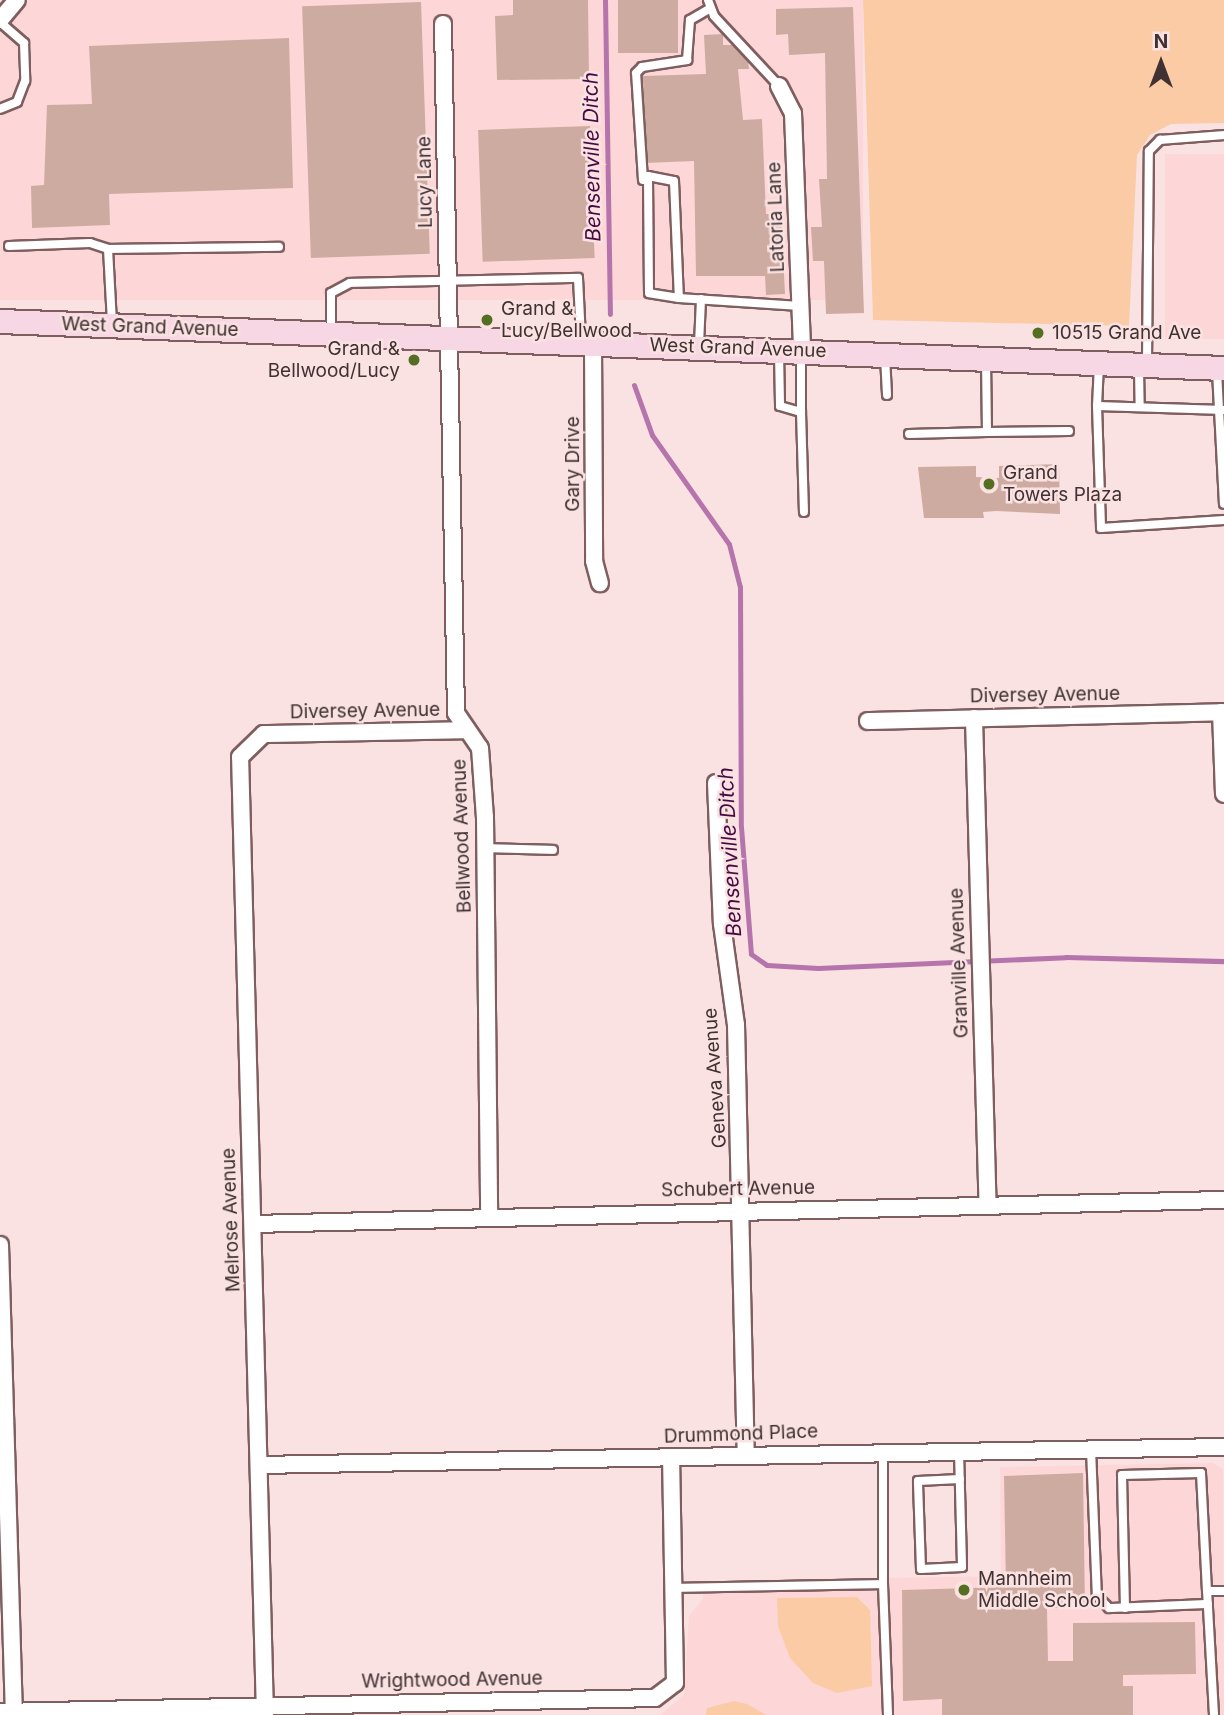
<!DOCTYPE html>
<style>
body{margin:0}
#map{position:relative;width:1224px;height:1715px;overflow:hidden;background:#fae2e2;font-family:Inter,sans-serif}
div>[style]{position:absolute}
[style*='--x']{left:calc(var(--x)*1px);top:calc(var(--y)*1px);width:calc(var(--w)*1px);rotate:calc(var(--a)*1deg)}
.built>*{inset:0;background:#fdd7d7;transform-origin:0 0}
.green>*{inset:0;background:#fbcba5}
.stream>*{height:5px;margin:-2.5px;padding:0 2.5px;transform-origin:2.5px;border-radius:2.5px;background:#b574ac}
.building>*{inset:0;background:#ceaba0;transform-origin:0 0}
.roads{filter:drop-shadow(2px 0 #7f5e5f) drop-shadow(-2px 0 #7f5e5f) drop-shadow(0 2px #7f5e5f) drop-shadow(0 -2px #7f5e5f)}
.lane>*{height:8px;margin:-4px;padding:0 4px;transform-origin:4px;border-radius:4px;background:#fff}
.street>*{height:16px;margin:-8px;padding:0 8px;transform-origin:8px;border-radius:8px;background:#fff}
.secondary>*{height:23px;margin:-11.5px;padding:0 11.5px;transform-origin:11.5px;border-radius:11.5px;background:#f8d7e5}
.dots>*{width:19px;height:19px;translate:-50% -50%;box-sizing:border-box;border:4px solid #fae2e2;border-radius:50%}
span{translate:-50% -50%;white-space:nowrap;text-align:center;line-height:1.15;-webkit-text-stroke:5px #fae2e2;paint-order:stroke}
.street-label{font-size:19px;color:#403132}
.poi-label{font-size:19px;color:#403132}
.left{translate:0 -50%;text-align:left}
.right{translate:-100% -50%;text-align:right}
.water-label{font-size:21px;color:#470b42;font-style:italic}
.north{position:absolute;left:1126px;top:28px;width:70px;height:70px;-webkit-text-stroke:5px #fae2e2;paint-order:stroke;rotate:0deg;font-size:19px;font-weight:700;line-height:28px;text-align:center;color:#403132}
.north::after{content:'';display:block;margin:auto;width:24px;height:32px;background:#403132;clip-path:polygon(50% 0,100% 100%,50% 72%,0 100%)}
</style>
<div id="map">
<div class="built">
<i style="left:0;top:0;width:863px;height:300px"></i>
<i style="left:1224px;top:154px;width:185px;height:59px;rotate:90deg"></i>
<i style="clip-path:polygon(1213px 1463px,1223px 1469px,1224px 1715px,660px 1715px,684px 1695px,689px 1616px,703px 1599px,703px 1581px,1001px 1576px,1000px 1467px)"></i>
</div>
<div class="green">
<i style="clip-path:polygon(863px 0,1224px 0,1224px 123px,1171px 124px,1150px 135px,1137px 155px,1129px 326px,873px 320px)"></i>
<i style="clip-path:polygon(857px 1597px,870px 1610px,872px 1686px,837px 1693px,813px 1683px,790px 1658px,778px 1626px,777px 1598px)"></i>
<i style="clip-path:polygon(734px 1701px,747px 1704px,766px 1715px,706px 1715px,707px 1708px)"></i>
</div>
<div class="stream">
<i style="--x:605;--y:0;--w:314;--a:89.1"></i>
<i style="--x:634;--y:385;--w:53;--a:70.2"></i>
<i style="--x:652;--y:435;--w:133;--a:54.8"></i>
<i style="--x:729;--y:544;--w:44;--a:75.7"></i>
<i style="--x:740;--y:587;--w:240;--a:89.8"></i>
<i style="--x:741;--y:827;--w:127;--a:85.5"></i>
<i style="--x:751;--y:954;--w:19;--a:35"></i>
<i style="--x:767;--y:965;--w:51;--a:3.4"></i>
<i style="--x:818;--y:968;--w:248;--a:-2.5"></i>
<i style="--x:1066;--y:957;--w:158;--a:1.5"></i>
</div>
<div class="building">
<i style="clip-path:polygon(513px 0,588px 0,589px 79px,497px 80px,495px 16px,513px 15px)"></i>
<i style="left:618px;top:0;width:60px;height:53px"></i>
<i style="left:421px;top:2px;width:252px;height:119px;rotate:88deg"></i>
<i style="clip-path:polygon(853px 7px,864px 313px,826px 314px,824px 261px,813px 261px,811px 227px,822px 227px,819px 179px,827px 179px,825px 53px,789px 55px,788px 34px,776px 35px,776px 9px)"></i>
<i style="clip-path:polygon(723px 34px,723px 45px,734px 45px,748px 61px,749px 69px,738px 69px,743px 120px,762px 119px,766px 214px,781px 214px,785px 294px,766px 295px,765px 276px,696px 276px,694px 161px,645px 163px,643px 76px,706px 74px,704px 35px)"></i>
<i style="clip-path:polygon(289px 38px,293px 188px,109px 194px,110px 225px,32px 228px,31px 186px,44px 185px,47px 105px,92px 104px,89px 46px)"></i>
<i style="left:590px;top:126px;width:132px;height:112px;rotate:88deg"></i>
<i style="clip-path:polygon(1059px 464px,1060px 514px,996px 511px,983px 512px,984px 518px,924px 518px,918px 467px,976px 466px,976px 477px,999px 478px,999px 466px)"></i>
<i style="clip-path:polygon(1083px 1473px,1085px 1608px,1047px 1608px,1048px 1661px,1073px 1661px,1073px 1623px,1195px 1622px,1196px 1674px,1123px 1675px,1123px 1686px,1133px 1686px,1133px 1715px,942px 1715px,942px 1699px,903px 1701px,902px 1590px,1006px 1587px,1004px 1476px)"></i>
</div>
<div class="roads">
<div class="lane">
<i style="--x:708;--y:0;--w:17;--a:69"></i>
<i style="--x:714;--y:16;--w:96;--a:47.1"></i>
<i style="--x:0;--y:22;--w:32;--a:41"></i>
<i style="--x:24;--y:43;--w:38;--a:88"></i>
<i style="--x:25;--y:81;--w:22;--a:111"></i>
<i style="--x:17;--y:102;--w:18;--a:158"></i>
<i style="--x:643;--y:180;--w:107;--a:-93.7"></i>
<i style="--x:636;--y:73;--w:8;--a:-45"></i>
<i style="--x:642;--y:67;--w:46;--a:-8.8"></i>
<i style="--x:687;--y:60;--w:40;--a:-85.7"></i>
<i style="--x:690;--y:20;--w:22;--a:-30"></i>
<i style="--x:9;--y:246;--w:81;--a:-2.1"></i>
<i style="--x:90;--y:243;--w:19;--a:18"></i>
<i style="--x:108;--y:249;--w:74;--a:86.9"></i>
<i style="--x:108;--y:249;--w:171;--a:-0.7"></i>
<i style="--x:679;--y:298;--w:30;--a:-171"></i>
<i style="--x:649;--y:293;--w:117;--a:-90.5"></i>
<i style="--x:648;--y:176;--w:26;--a:11"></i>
<i style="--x:674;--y:181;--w:117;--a:87.6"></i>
<i style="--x:679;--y:298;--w:121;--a:3.8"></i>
<i style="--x:331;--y:332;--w:39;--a:-90"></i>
<i style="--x:331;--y:293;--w:21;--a:-28"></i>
<i style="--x:350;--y:283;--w:228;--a:-1.3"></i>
<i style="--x:578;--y:278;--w:62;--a:87.2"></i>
<i style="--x:699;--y:345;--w:46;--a:-87.5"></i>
<i style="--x:779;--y:352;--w:54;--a:88.9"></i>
<i style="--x:780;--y:406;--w:22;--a:16"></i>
<i style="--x:801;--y:412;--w:58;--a:-90"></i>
<i style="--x:885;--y:356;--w:39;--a:87"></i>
<i style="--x:1147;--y:363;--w:212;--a:-89.5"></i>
<i style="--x:1149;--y:151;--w:16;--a:-45"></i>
<i style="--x:1160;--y:140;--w:64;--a:-4.5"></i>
<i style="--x:1099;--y:364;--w:42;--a:92.7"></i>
<i style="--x:1097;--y:406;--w:127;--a:1.8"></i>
<i style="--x:1139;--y:368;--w:39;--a:89"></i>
<i style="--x:1217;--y:371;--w:133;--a:87"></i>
<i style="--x:1097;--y:406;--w:122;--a:88.1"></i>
<i style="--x:1101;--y:528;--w:123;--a:-3.7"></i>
<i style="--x:801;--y:412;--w:100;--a:88.3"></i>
<i style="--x:987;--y:432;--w:82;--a:-0.7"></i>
<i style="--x:909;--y:434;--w:78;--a:-1.5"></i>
<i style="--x:987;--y:432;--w:71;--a:-90.8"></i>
<i style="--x:486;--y:848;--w:67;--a:1.7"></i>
<i style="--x:1091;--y:1449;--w:147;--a:87.7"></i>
<i style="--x:1097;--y:1596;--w:17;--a:45"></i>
<i style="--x:1109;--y:1608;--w:99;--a:-2.3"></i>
<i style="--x:959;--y:1451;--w:116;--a:88.5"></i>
<i style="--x:962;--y:1567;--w:41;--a:177.2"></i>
<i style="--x:921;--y:1569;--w:88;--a:-92"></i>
<i style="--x:918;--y:1481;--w:42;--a:-2.7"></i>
<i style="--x:883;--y:1584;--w:132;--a:-90"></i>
<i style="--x:674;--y:1588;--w:209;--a:-1.1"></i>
<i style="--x:883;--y:1584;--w:131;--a:87.8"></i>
<i style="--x:1125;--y:1608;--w:133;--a:-91.3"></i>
<i style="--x:1122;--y:1475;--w:79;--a:-1.5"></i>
<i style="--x:1201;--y:1473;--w:118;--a:87.1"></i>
<i style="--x:1214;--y:1715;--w:124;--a:-93.2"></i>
<i style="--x:1207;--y:1591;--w:17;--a:0"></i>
</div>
<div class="street">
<i style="--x:0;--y:20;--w:26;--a:-50"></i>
<i style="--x:443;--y:24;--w:689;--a:88.92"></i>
<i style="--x:456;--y:713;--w:42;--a:55.6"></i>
<i style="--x:480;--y:748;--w:69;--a:85.9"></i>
<i style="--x:485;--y:817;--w:396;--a:89.4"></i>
<i style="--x:779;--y:86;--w:30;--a:63"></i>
<i style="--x:793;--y:113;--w:237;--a:87.8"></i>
<i style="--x:593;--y:343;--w:218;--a:89.7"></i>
<i style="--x:594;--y:561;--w:23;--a:75"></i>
<i style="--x:1221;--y:712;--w:82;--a:87.9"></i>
<i style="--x:974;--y:718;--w:488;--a:88.4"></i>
<i style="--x:868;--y:721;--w:356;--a:-1.4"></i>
<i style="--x:716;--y:783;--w:141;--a:87.6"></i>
<i style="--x:722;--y:924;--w:102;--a:82.1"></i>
<i style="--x:736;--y:1025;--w:430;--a:88.7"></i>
<i style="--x:253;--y:1224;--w:971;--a:-1.42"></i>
<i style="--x:0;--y:1245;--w:470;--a:88.3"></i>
<i style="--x:259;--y:1465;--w:965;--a:-1.07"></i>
<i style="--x:0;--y:1712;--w:655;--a:-1.22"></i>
<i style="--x:655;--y:1698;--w:25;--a:-37"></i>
<i style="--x:675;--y:1683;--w:226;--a:-91"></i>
<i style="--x:265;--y:1715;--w:958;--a:-91.49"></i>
<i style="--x:240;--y:757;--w:33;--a:-44"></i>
<i style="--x:264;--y:734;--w:203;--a:-1.1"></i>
</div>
<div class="secondary">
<i style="--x:0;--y:321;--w:1225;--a:2.2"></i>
</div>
</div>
<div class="dots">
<i style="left:487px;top:320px;background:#546f22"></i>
<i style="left:1038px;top:333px;background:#546f22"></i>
<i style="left:414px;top:360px;background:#546f22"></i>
<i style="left:989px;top:484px;background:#546f22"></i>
<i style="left:964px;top:1590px;background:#546f22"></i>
</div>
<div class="street-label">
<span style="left:425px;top:182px;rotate:-91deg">Lucy Lane</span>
<span style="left:776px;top:217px;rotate:-92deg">Latoria Lane</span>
<span style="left:150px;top:327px;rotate:2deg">West Grand Avenue</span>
<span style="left:738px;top:348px;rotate:2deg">West Grand Avenue</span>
<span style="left:573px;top:464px;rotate:-90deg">Gary Drive</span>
<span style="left:1045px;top:695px;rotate:-1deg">Diversey Avenue</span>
<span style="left:365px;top:711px;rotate:-1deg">Diversey Avenue</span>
<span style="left:462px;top:836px;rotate:-92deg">Bellwood Avenue</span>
<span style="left:959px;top:963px;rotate:-92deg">Granville Avenue</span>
<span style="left:715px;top:1078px;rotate:-94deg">Geneva Avenue</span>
<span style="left:738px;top:1189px;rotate:-1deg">Schubert Avenue</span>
<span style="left:231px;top:1220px;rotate:-92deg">Melrose Avenue</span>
<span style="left:741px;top:1434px;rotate:-2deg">Drummond Place</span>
<span style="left:452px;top:1680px;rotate:-1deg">Wrightwood Avenue</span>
</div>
<div class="poi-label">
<span class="left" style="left:501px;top:320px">Grand &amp;<br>Lucy/Bellwood</span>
<span class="left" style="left:1052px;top:333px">10515 Grand Ave</span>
<span class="right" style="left:400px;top:360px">Grand &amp;<br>Bellwood/Lucy</span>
<span class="left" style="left:1003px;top:484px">Grand<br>Towers Plaza</span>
<span class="left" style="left:978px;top:1590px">Mannheim<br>Middle School</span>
</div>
<div class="water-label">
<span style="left:592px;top:157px;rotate:-91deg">Bensenville Ditch</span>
<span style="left:730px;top:852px;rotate:-93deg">Bensenville Ditch</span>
</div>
<div class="north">N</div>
</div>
